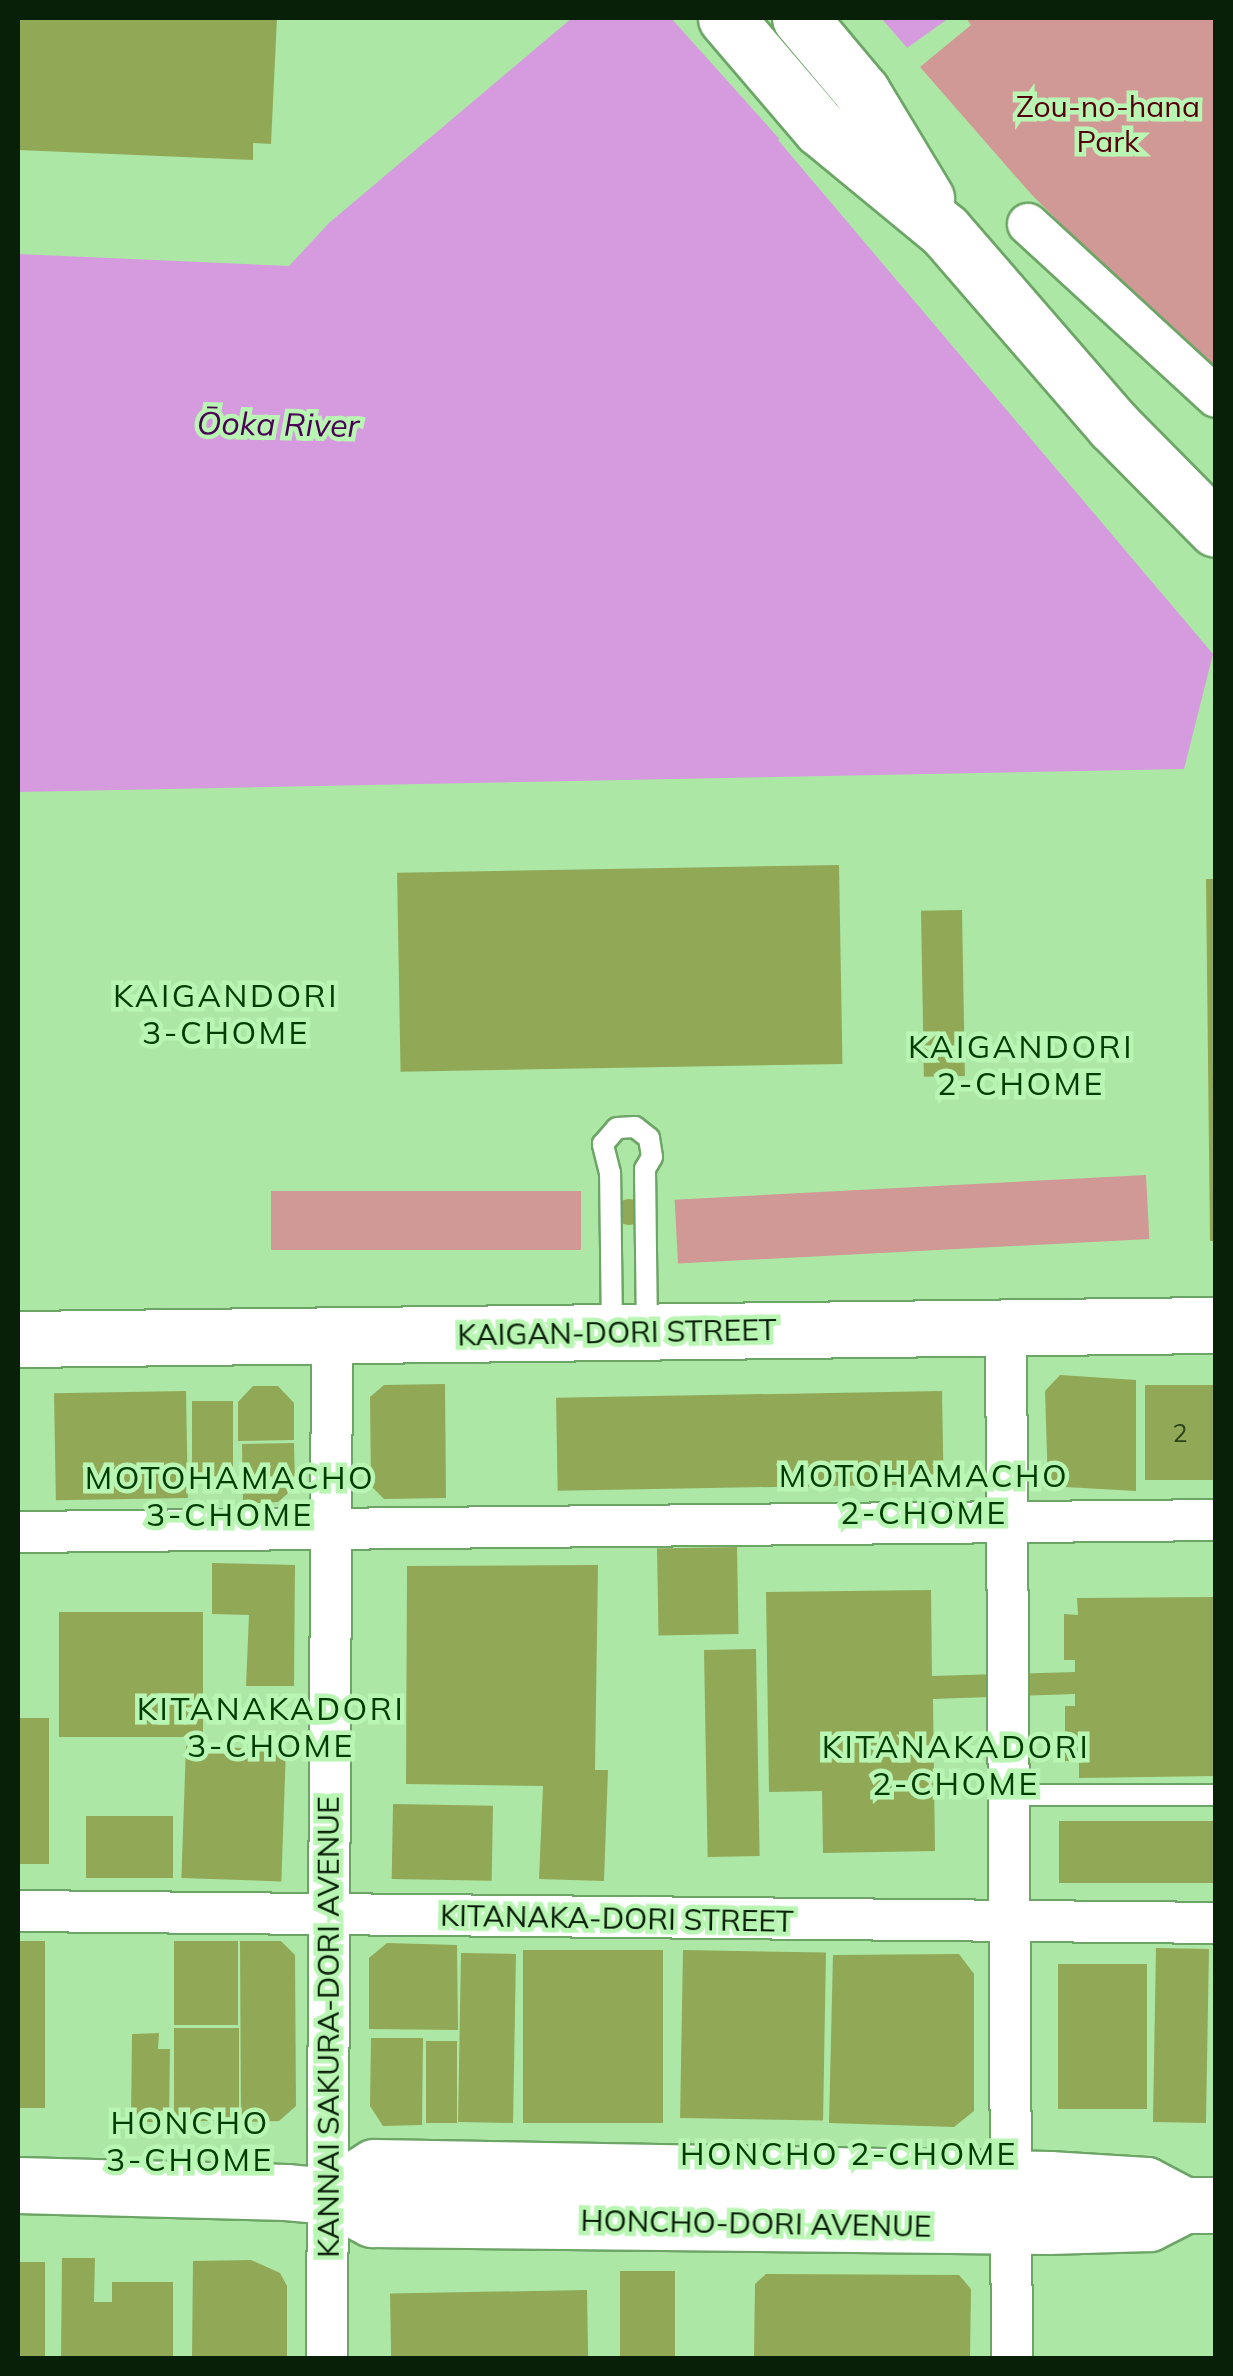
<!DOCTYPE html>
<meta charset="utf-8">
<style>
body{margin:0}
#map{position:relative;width:1233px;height:2376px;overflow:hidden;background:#ace7a6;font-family:Mulish,sans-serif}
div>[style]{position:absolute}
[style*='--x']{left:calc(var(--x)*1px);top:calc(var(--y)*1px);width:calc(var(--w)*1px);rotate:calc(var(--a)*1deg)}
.green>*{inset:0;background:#d09996;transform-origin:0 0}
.water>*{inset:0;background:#d59bde}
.pier>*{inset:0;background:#ace7a6}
.building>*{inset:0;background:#91a856;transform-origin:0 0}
.round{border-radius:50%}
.roads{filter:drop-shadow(2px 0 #6da567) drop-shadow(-2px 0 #6da567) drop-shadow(0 2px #6da567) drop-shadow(0 -2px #6da567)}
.lane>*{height:20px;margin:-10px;padding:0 10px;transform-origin:10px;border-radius:10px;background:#fff}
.street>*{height:40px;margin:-20px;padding:0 20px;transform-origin:20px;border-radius:20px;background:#fff}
.secondary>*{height:55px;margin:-27.5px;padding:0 27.5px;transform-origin:27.5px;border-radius:27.5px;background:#fff}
.highway>*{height:55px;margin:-27.5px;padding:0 27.5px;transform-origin:27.5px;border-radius:27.5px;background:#fff}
span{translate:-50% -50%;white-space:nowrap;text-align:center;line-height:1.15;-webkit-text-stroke:9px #b9f5b3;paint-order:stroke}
.number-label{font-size:25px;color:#2b421c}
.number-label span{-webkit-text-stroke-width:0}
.park-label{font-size:30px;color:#55010d}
.street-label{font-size:30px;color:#092008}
.water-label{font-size:32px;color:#4a0054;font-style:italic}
.neighbourhood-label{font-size:32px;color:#003d00;letter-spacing:2.5px}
.frame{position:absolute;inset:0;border:20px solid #092008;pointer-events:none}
</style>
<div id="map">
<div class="green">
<i style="clip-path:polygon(966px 18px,1215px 18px,1215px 377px,1031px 194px,920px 67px,971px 25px)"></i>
<i style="left:1146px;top:1175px;width:64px;height:472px;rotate:87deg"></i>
<i style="left:581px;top:1191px;width:59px;height:310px;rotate:90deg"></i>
</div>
<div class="water">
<i style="clip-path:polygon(572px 18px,949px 18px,778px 140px,1213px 654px,1184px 769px,18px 792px,18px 254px,289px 266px,329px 223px)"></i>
</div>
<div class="pier">
<i style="clip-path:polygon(671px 18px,881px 18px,910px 51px,785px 140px,791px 152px)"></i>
</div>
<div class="building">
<i style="clip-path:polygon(18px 18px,277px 18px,271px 144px,253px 143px,253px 160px,18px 150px)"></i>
<i style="left:839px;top:865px;width:199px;height:442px;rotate:89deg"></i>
<i style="clip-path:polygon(1206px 879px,1216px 879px,1216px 1241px,1210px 1241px)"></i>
<i style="left:962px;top:910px;width:166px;height:41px;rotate:89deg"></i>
<i class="round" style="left:616px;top:1199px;width:26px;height:26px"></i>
<i style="clip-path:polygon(1060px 1375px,1136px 1380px,1136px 1491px,1048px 1486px,1045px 1391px)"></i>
<i style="clip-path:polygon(445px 1384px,446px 1498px,384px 1499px,371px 1486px,370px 1397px,384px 1385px)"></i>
<i style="left:1216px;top:1385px;width:95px;height:71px;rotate:90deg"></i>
<i style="clip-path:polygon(253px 1386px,278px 1386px,294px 1403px,294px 1440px,238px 1441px,238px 1402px)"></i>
<i style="left:186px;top:1391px;width:107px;height:132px;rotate:89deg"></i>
<i style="left:942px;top:1391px;width:93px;height:386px;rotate:89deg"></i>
<i style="left:233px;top:1401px;width:80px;height:41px;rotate:90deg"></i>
<i style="clip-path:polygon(294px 1443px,295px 1487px,278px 1502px,243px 1504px,242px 1444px)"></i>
<i style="left:737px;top:1547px;width:87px;height:80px;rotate:89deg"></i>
<i style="clip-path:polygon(212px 1563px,295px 1565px,294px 1686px,246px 1686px,249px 1615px,212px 1614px)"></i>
<i style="clip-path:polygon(598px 1565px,595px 1770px,608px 1770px,604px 1881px,539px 1879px,543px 1786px,406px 1784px,407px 1566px)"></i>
<i style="clip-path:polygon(931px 1590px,932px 1676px,1075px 1672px,1075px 1660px,1064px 1660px,1064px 1614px,1078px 1615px,1077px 1598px,1216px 1597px,1216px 1776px,1079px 1778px,1079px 1761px,1065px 1761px,1065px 1706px,1075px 1706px,1075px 1694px,933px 1699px,935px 1851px,823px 1853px,822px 1791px,769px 1792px,766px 1592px)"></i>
<i style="left:203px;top:1612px;width:125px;height:144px;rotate:90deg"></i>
<i style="left:756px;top:1649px;width:207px;height:52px;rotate:89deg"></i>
<i style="left:18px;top:1718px;width:31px;height:146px"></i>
<i style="left:186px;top:1746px;width:100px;height:132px;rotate:2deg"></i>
<i style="left:393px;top:1804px;width:100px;height:75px;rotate:1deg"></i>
<i style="left:86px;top:1816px;width:87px;height:62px"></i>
<i style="left:1216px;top:1821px;width:62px;height:157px;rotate:90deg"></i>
<i style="left:18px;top:1941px;width:27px;height:167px"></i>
<i style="left:238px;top:1941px;width:84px;height:64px;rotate:90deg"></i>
<i style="clip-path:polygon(240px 1941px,281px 1941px,295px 1955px,296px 2106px,279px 2121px,241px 2122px)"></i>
<i style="clip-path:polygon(387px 1943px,457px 1945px,458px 2030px,369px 2029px,369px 1958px)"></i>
<i style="left:1156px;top:1948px;width:53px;height:174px;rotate:1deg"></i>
<i style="left:523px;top:1950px;width:140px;height:173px"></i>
<i style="left:683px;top:1950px;width:143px;height:168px;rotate:1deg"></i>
<i style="left:461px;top:1953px;width:55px;height:169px;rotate:1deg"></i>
<i style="clip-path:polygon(959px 1954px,974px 1974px,974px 2111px,954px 2127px,829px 2123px,833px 1955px)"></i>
<i style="left:1147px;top:1964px;width:145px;height:89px;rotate:90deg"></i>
<i style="left:174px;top:2028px;width:65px;height:93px"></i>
<i style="clip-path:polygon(159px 2033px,158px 2049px,170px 2049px,169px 2122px,131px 2122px,132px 2034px)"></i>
<i style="clip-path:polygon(371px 2038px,423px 2038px,422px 2125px,383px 2126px,370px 2106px)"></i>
<i style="left:426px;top:2041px;width:31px;height:82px"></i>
<i style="clip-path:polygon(62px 2258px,95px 2258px,94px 2302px,112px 2302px,112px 2282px,173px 2282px,173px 2358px,61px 2358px)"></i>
<i style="clip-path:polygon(251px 2260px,280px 2273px,287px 2286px,287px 2358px,192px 2358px,193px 2261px)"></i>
<i style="left:18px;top:2262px;width:27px;height:96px"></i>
<i style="left:620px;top:2271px;width:55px;height:87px"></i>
<i style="clip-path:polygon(766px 2274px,959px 2275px,971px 2289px,970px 2358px,754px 2358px,755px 2284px)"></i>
<i style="left:587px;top:2290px;width:68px;height:197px;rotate:89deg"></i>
</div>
<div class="roads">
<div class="lane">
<i style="--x:612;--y:1330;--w:157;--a:-90.7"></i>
<i style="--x:610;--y:1173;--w:30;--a:-104"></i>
<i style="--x:603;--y:1144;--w:21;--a:-49"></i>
<i style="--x:617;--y:1128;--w:18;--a:-3"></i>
<i style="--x:635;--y:1127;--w:18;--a:38"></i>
<i style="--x:649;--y:1138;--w:19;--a:81"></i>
<i style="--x:652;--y:1157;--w:14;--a:120"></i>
<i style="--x:645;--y:1169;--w:160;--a:89.3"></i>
<i style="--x:1009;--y:1795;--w:207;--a:0"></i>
</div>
<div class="street">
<i style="--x:1028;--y:224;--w:255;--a:42.6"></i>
<i style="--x:1006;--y:1327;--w:1031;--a:89.67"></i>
<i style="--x:18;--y:1532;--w:1198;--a:-0.57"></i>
<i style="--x:18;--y:1911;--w:1198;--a:0.57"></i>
<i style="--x:327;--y:2358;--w:1023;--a:-89.72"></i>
</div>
<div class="secondary">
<i style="--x:726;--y:18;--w:145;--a:49.5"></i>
<i style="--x:820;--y:128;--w:162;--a:39.5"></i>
<i style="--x:945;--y:231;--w:257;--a:49.1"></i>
<i style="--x:1113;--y:425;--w:146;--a:45.3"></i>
<i style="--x:800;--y:18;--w:97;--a:50"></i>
<i style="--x:862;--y:92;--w:124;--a:58.9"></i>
<i style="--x:18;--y:1339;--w:1198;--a:-0.67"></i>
</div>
<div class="highway">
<i style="--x:18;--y:2185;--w:268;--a:1.5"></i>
<i style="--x:286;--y:2192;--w:42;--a:5.4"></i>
<i style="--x:328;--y:2196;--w:50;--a:27.6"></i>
<i style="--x:372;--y:2219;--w:676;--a:0.59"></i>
<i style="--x:1048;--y:2226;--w:101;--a:-1.7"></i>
<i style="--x:1149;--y:2223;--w:39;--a:-27"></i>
<i style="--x:328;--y:2196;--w:54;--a:-32.2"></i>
<i style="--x:374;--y:2167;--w:675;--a:1.02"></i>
<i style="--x:1049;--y:2179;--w:97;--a:3.5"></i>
<i style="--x:1146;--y:2185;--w:43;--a:27.8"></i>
<i style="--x:1184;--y:2205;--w:29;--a:0"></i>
</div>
</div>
<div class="number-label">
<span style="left:1180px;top:1433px">2</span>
</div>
<div class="park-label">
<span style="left:1108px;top:123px">Zou-no-hana<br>Park</span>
</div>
<div class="street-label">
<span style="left:617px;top:1332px;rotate:-1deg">KAIGAN-DORI STREET</span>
<span style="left:617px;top:1918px;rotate:1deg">KITANAKA-DORI STREET</span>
<span style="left:328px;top:2027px;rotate:-90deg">KANNAI SAKURA-DORI AVENUE</span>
<span style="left:756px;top:2223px;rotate:1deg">HONCHO-DORI AVENUE</span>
</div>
<div class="water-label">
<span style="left:278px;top:424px;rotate:1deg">Ōoka River</span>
</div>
<div class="neighbourhood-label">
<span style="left:226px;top:1014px">KAIGANDORI<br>3-CHOME</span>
<span style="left:1021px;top:1065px">KAIGANDORI<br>2-CHOME</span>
<span style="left:924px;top:1494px">MOTOHAMACHO<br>2-CHOME</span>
<span style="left:230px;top:1496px">MOTOHAMACHO<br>3-CHOME</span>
<span style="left:271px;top:1727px">KITANAKADORI<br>3-CHOME</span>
<span style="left:956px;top:1765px">KITANAKADORI<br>2-CHOME</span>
<span style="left:190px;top:2141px">HONCHO<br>3-CHOME</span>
<span style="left:849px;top:2153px">HONCHO 2-CHOME</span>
</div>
<div class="frame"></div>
</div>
